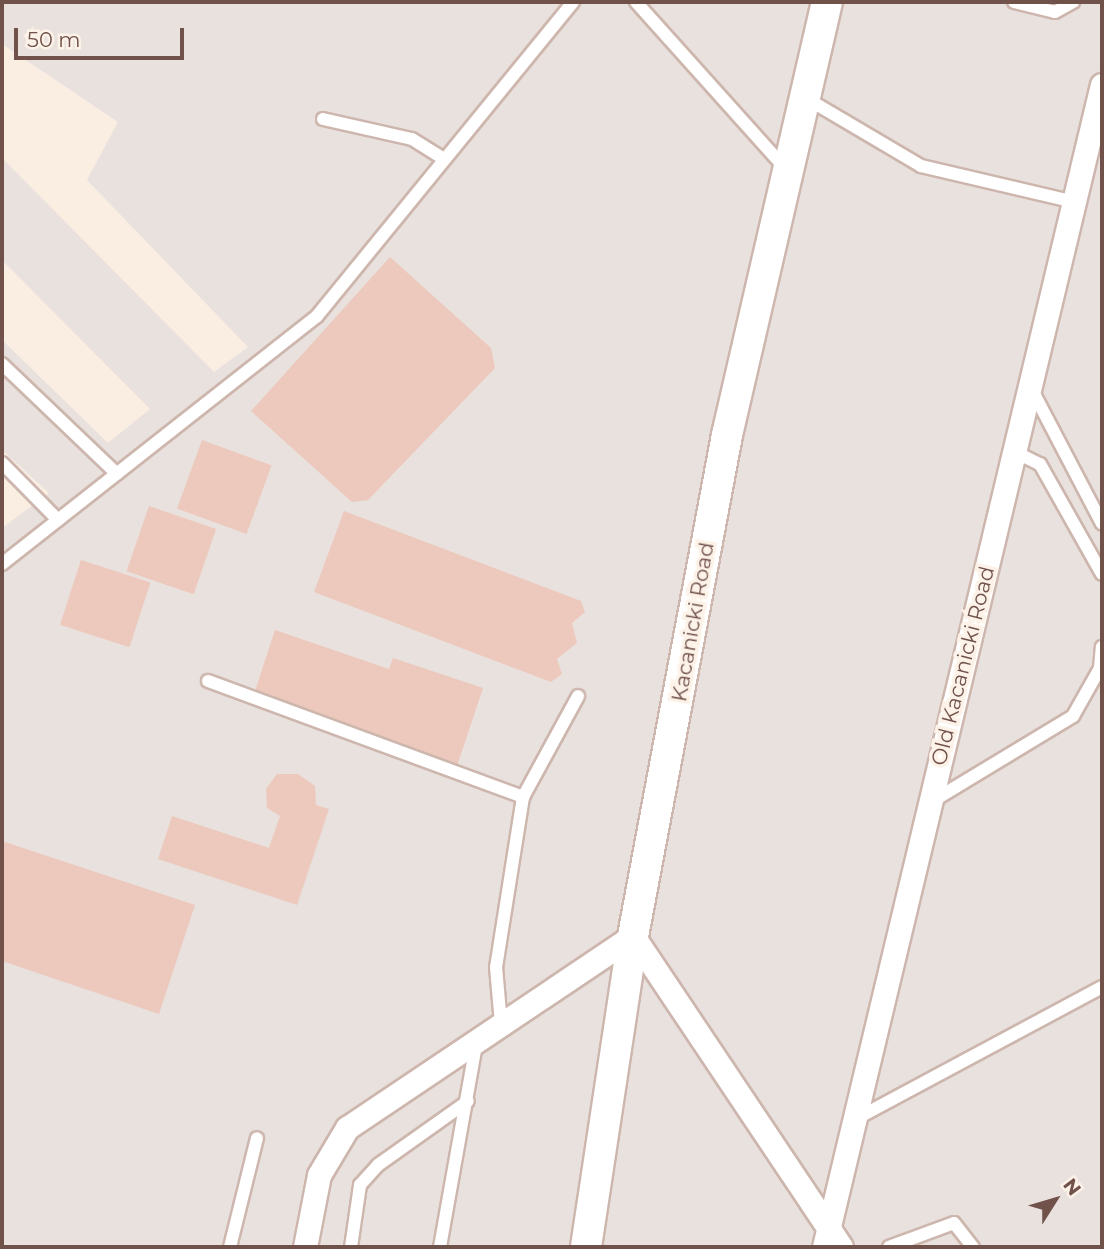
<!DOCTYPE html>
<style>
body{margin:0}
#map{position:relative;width:1104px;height:1249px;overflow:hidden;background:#faede2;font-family:Montserrat,sans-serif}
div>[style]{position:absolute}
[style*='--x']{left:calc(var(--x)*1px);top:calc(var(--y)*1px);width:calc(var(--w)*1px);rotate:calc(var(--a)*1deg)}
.industrial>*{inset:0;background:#e9e1dd}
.building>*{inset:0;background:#edc8bc;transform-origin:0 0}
.roads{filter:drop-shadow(2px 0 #cdb6ad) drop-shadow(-2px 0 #cdb6ad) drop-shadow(0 2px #cdb6ad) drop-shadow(0 -2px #cdb6ad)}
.service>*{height:12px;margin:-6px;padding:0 6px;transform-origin:6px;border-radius:6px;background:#fff}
.minor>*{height:23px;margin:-11.5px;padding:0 11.5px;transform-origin:11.5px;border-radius:11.5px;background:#fff}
.tertiary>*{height:30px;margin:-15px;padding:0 15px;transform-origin:15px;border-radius:15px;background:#fff}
span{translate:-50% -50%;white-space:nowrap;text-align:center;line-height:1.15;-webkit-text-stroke:7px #fdf2e8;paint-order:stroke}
.street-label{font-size:21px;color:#70524b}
.frame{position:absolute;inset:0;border:4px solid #70524b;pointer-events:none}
.north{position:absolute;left:1020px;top:1165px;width:70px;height:70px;-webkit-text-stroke:5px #fdf2e8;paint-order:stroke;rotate:53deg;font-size:19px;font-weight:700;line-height:28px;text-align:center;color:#70524b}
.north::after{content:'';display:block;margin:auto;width:24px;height:32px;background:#70524b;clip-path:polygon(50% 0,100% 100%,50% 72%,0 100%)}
.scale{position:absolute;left:14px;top:28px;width:170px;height:32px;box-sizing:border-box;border:4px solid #70524b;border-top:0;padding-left:9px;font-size:21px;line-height:24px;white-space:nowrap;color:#70524b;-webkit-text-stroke:5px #fdf2e8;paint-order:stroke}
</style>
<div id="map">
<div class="industrial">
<i style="clip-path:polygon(2px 2px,1102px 2px,1102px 1247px,2px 1247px,2px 528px,49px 493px,2px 450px,2px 340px,108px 443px,150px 409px,2px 260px,2px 158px,214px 372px,248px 347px,87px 180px,118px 122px,2px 44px)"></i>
</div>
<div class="building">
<i style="clip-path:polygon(390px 257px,491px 348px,495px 368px,368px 500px,352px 502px,251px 411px)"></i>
<i style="left:202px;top:440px;width:74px;height:73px;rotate:20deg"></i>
<i style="left:149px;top:506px;width:71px;height:69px;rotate:19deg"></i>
<i style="clip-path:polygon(344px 511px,581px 601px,585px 612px,572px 623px,577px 643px,557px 659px,562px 674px,551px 682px,314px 592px)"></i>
<i style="left:81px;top:560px;width:73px;height:68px;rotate:18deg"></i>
<i style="clip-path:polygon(275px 630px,389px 669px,393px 658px,483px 688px,457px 766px,255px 691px)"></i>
<i style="clip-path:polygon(277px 774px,298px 774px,315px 786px,316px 805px,329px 809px,297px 905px,158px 859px,172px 816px,269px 848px,280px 816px,267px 808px,266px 789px)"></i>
<i style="clip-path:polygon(2px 841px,195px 905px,159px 1014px,2px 961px)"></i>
</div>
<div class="roads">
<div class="service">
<i style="--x:636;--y:2;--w:223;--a:48.1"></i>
<i style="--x:1014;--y:2;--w:42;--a:13.7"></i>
<i style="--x:1055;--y:12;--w:21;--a:-29"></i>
<i style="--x:804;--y:97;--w:136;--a:30.5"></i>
<i style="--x:921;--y:166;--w:158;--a:13.2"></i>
<i style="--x:323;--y:119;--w:91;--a:12.7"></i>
<i style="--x:412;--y:139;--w:38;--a:32"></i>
<i style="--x:2;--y:364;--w:159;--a:43.7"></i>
<i style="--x:1031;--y:388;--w:153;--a:62.4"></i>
<i style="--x:1015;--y:452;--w:28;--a:26"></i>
<i style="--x:1040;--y:464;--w:126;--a:60.6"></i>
<i style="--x:2;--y:463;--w:80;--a:45.5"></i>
<i style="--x:2;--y:564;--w:401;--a:-38.2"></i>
<i style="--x:317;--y:316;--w:405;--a:-50.8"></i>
<i style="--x:208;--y:681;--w:336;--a:20.2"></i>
<i style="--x:523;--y:797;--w:172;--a:99"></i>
<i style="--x:496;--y:967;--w:57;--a:85"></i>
<i style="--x:523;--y:797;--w:115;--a:-61.4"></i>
<i style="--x:931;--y:802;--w:166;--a:-31.2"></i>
<i style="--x:1073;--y:716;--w:55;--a:-60.6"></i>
<i style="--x:1100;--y:668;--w:21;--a:-85"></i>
<i style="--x:854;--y:1120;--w:281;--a:-28.2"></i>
<i style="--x:230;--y:1247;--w:112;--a:-76.1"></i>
<i style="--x:351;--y:1247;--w:63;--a:-81.7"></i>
<i style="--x:360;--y:1185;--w:27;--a:-48"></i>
<i style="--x:378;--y:1165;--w:110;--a:-35.4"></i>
<i style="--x:440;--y:1247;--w:211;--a:-79.9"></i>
<i style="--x:889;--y:1247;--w:69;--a:-20.3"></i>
<i style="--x:954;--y:1223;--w:31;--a:52"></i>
</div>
<div class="minor">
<i style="--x:305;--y:1247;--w:73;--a:-79"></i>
<i style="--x:319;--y:1175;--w:55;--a:-59.2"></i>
<i style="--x:347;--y:1128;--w:344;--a:-33.9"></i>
<i style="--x:633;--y:936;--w:374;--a:56.2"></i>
<i style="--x:824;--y:1247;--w:1195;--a:-76.55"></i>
</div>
<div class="tertiary">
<i style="--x:586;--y:1247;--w:315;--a:-81.4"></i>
<i style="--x:633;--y:936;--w:510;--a:-79.37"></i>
<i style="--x:727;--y:435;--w:444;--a:-77"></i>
</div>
</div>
<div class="street-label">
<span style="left:693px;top:622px;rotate:-80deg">Kacanicki Road</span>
<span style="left:963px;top:666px;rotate:-76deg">Old Kacanicki Road</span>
</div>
<div class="frame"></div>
<div class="north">N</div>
<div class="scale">50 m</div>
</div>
